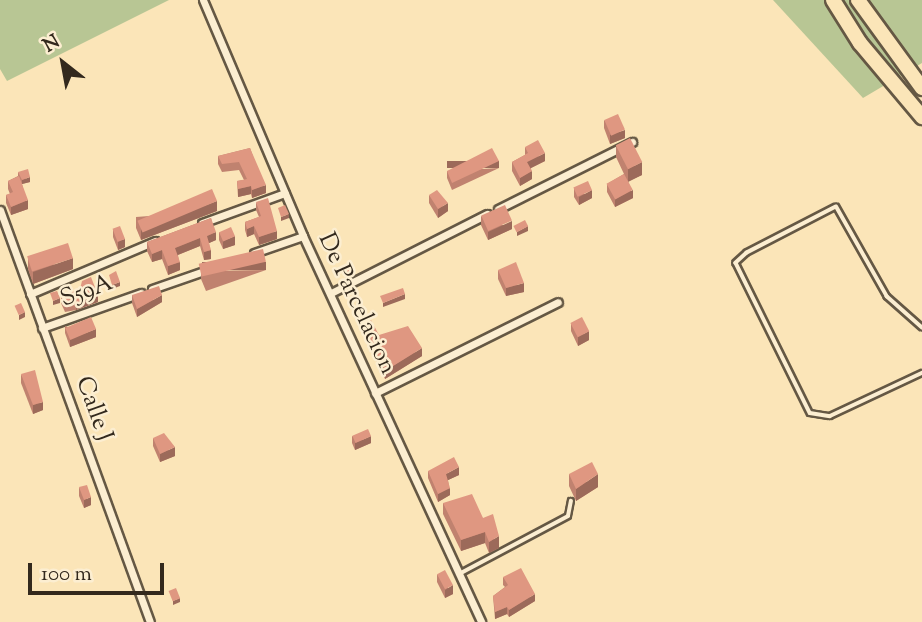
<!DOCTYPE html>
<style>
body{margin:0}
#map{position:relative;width:922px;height:622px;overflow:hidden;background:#fbe5b8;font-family:"Sorts Mill Goudy",serif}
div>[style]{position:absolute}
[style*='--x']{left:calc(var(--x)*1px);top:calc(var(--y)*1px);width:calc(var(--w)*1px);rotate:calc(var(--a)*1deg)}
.green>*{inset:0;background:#b8c694}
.roads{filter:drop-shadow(2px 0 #655844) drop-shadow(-2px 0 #655844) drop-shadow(0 2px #655844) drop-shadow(0 -2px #655844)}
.lane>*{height:3.5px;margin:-1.75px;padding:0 1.75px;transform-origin:1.75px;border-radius:1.75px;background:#fceed1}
.street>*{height:7px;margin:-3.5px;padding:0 3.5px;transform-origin:3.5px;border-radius:3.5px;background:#fceed1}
.highway>*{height:14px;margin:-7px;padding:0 7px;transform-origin:7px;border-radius:7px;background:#fbe5b8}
.wall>*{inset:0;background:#c0826f}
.shaded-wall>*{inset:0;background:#9c6a5a;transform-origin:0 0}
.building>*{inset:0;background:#df9781;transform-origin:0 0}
span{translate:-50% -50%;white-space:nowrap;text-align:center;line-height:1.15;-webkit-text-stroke:5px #fceed1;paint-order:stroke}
.street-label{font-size:24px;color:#33291d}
.north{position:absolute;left:28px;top:28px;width:70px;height:70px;-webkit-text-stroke:5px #fceed1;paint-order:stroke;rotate:329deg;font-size:19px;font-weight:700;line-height:28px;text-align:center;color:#33291d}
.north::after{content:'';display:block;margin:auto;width:24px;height:32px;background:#33291d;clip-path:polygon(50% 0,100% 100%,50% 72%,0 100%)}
.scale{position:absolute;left:28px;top:563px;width:136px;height:32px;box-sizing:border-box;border:4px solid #33291d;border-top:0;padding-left:9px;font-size:21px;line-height:24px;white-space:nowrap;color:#33291d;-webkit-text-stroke:5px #fceed1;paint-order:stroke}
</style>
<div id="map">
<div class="green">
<i style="clip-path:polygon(0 0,169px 0,7px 81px,0 69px)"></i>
<i style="clip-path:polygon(773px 0,922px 0,922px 63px,863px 98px)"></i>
</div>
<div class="roads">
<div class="lane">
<i style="--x:922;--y:328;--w:47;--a:-138.5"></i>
<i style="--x:887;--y:297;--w:103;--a:-119.5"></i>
<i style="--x:836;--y:207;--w:100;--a:152.7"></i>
<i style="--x:747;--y:253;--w:15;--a:138"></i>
<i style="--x:736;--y:263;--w:167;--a:63.7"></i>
<i style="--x:810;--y:413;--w:20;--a:9"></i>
<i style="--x:830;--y:416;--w:102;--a:-25.1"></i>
<i style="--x:461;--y:573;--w:121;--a:-28"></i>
<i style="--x:568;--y:516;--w:15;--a:-79"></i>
</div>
<div class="street">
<i style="--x:203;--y:0;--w:256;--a:67"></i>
<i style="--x:303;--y:236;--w:425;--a:65.2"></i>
<i style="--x:498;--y:209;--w:150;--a:-26.6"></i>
<i style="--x:0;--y:210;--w:438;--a:70"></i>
<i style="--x:202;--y:223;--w:88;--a:-19.9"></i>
<i style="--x:254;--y:253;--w:52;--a:-19.1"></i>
<i style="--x:152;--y:289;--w:58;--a:-19.1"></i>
<i style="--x:331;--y:293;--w:175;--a:-26.9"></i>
<i style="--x:30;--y:294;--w:136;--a:-23"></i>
<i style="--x:42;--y:328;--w:105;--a:-19.5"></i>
<i style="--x:375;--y:393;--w:204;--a:-26.4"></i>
</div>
<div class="highway">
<i style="--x:833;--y:0;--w:51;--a:57.9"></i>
<i style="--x:860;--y:43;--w:97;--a:50"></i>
<i style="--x:858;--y:0;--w:109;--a:54"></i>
</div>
</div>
<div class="wall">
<i style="clip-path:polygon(604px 120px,625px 138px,610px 144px,604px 128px)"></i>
<i style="clip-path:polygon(616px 145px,642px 175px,628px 181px,633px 198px,615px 207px,607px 192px,607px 184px,624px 174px,616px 157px)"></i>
<i style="clip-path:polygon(525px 147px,545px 161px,531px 168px,532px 179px,520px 186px,512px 171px,512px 162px,525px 155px)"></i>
<i style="clip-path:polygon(250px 148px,266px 193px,252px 198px,251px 194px,238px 197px,237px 181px,244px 180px,239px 170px,222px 172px,218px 164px,218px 156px)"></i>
<i style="clip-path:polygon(499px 168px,452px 190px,447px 178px,447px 171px)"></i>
<i style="clip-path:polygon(18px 172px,30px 182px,22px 184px,28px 209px,11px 215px,6px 203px,6px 195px,10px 194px,8px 189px,8px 181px,18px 176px)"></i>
<i style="clip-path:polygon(574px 188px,592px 198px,579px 205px,574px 197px)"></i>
<i style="clip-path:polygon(429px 195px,448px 211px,438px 218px,429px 203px)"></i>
<i style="clip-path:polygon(256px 202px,277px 239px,259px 245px,254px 234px,247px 237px,245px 230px,245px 222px,259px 217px,256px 210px)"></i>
<i style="clip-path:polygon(217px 211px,141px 240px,136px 228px,136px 217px)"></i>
<i style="clip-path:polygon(481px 216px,512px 229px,488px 240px,481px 225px)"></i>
<i style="clip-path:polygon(211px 218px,216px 240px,209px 243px,211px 259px,204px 260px,200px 246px,178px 255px,180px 270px,168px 275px,162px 259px,152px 262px,147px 251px,147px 242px)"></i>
<i style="clip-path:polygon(113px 229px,125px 247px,118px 250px,113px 237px)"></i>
<i style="clip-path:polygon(219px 232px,235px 245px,223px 249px,219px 240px)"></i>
<i style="clip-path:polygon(28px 258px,73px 269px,33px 284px,28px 269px)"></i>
<i style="clip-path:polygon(266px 270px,206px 291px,201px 279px,201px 271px)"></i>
<i style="clip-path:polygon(498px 270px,524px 292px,506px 296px,498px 279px)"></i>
<i style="clip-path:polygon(132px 295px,162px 302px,137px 317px,132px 303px)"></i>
<i style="clip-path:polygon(61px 296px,98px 302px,76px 310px,65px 312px,61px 303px)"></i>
<i style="clip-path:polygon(571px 323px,589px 340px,578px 346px,571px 331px)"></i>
<i style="clip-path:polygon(65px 326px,96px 337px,70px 347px,65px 333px)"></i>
<i style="clip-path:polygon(364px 329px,379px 335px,422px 356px,385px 379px,364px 337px)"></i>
<i style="clip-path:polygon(21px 374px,43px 410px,33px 414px,21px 383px)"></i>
<i style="clip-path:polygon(352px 436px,371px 443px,355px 450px,352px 443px)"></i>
<i style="clip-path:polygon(153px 438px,175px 456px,160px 462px,153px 446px)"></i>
<i style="clip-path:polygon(428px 471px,459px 475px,448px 480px,450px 495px,438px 502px,428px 478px)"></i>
<i style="clip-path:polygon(569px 474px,598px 487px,576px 501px,569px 486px)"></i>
<i style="clip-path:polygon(79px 487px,91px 505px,84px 508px,79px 496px)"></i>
<i style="clip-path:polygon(443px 503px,483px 518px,499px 548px,489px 553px,485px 543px,461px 551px,443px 514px)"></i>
<i style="clip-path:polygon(437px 574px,453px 594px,445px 598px,437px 582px)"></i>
<i style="clip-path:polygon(503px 577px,535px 601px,509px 617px,507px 614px,495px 619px,493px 596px,505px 587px,503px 585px)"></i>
</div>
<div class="shaded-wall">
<i style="clip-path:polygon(625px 130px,625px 138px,610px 144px,610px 135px)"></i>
<i style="clip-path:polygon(545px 153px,545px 161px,527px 170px,527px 162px)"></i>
<i style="left:499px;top:161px;width:7px;height:52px;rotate:90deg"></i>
<i style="clip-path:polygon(642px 162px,642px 175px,628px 182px,628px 169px)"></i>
<i style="clip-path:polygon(532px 171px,532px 179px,520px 186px,520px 178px)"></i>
<i style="clip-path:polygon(30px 177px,30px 182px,22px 184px,22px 180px)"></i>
<i style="clip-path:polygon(266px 185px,266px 193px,252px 198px,252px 190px)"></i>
<i style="clip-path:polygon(251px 186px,251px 194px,238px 197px,238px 189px)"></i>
<i style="clip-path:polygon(592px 190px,592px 198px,579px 205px,579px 197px)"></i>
<i style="clip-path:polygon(633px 190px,633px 198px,615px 207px,615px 199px)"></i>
<i style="clip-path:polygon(28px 200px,28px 209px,11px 215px,11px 207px)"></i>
<i style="clip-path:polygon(217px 201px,217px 211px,141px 240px,141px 229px)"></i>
<i style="clip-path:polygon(448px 203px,448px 211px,438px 218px,438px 209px)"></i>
<i style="clip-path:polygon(289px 214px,289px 218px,281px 221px,281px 217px)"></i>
<i style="clip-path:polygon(512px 221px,512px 229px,488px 240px,488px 232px)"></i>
<i style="clip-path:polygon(254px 226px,254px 234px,247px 237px,247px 229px)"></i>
<i style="clip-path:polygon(528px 226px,528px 231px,517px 236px,517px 232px)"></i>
<i style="clip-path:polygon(277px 231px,277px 239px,259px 245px,259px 237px)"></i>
<i style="clip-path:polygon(216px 232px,216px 240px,207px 244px,207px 236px)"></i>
<i style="clip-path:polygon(235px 236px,235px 245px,223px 249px,223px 241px)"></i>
<i style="clip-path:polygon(200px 238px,200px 246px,175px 256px,175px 248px)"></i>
<i style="clip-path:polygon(125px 239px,125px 247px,118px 250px,118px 241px)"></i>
<i style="clip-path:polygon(162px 250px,162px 259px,152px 262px,152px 254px)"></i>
<i style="clip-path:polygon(211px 250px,211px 259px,204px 260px,204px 252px)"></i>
<i style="clip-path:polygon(73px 258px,73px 269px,33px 284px,33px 272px)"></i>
<i style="clip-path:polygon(180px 262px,180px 270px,168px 275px,168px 266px)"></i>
<i style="left:266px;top:262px;width:8px;height:64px;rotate:90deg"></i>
<i style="clip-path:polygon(353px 271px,353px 275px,345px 279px,345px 275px)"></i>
<i style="clip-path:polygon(120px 282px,120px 286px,112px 289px,112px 285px)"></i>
<i style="clip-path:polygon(524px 283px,524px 292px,506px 296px,506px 288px)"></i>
<i style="clip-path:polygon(405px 294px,405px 299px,383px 307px,383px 303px)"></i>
<i style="clip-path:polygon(98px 295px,98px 302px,76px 310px,76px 303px)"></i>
<i style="clip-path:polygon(162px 295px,162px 302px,137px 317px,137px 309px)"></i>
<i style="clip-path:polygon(60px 298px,60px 303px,53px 305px,53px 301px)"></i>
<i style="clip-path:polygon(25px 312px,25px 317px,19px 320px,19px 315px)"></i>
<i style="clip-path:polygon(96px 329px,96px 337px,70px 347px,70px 339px)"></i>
<i style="clip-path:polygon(589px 331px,589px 340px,578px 346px,578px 337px)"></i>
<i style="clip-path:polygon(422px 348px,422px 356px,385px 379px,385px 371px)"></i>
<i style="clip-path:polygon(43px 402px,43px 410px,33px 414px,33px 405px)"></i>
<i style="clip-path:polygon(371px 436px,371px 443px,355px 450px,355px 443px)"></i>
<i style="clip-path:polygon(175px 447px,175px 456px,160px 462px,160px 454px)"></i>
<i style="clip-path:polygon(459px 467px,459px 475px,446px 481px,446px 474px)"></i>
<i style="clip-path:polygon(598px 474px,598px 487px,576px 501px,576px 489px)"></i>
<i style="clip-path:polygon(450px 488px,450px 495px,438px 502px,438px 494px)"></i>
<i style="clip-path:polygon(91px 497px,91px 505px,84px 508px,84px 500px)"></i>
<i style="clip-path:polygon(485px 532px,485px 543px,461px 551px,461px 540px)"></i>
<i style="clip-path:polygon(499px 536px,499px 548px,489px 553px,489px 542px)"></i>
<i style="clip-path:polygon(453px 585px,453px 594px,445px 598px,445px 590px)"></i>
<i style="clip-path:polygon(535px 594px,535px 601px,509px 617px,509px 610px)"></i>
<i style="clip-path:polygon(180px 598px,180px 602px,173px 605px,173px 601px)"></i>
<i style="clip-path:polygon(507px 607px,507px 614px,495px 619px,495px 612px)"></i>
</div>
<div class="building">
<i style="left:618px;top:114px;width:17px;height:15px;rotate:66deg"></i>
<i style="left:630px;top:138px;width:27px;height:16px;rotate:63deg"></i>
<i style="clip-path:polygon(538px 140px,545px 153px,527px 162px,532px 171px,520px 178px,512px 162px,528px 153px,525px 147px)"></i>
<i style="clip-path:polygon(250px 148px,266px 185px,252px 190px,251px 186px,238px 189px,237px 181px,247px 179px,239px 162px,222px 164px,218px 156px)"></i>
<i style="clip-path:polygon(492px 148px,499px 161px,452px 183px,447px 171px)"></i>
<i style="clip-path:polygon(28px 169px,30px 177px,22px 180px,18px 172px)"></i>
<i style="left:624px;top:174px;width:18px;height:20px;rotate:61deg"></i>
<i style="clip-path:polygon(19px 176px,28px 200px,11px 207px,6px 195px,13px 192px,8px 181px)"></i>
<i style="left:588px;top:181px;width:10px;height:16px;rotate:66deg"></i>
<i style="left:212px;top:189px;width:13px;height:81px;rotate:67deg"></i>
<i style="clip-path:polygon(437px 190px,448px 203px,438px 209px,429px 195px)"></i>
<i style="clip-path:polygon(268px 198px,277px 231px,259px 237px,254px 226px,247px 229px,245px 222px,261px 216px,256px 202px)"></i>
<i style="clip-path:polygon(285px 205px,289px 214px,281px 217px,278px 208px)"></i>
<i style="left:505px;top:205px;width:17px;height:26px;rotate:66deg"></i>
<i style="clip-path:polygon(211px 218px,216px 232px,207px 236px,211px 250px,204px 252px,200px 238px,175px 248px,180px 262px,168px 266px,162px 250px,152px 254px,147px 242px)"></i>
<i style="left:525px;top:220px;width:7px;height:13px;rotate:63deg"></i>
<i style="left:120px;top:226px;width:14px;height:8px;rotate:69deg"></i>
<i style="left:231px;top:227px;width:10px;height:13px;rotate:66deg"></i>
<i style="left:68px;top:243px;width:16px;height:43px;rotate:72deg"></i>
<i style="left:263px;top:249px;width:13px;height:66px;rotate:77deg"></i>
<i style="clip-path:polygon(516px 262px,524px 283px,506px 288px,498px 270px)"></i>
<i style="clip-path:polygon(349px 264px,353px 271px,345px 275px,341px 269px)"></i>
<i style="clip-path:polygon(116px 271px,120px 282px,112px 285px,109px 275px)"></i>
<i style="clip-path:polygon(91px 277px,98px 295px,76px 303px,65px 305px,61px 296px,80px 289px,82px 281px)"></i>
<i style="clip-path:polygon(159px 286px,162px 295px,137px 309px,132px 295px)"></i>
<i style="clip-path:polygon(403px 288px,405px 294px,383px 303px,380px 296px)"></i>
<i style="clip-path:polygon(57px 291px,60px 298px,53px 301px,50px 293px)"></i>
<i style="left:21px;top:303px;width:10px;height:7px;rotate:66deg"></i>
<i style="left:91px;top:317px;width:13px;height:28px;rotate:67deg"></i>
<i style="left:582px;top:317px;width:16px;height:13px;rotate:63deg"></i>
<i style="clip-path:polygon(371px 320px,379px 335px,408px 326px,422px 348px,385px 371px,364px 329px)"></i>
<i style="clip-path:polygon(35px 370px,43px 402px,33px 405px,21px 374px)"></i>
<i style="left:368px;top:429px;width:8px;height:17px;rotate:67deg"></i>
<i style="clip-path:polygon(164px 433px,175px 447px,160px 454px,153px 438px)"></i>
<i style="clip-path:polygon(454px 457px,459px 467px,446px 474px,450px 488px,438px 494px,428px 471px)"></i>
<i style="clip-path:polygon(592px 462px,598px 474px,576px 489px,569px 474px)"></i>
<i style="clip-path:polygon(87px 485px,91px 497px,84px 500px,79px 487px)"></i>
<i style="clip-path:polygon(472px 494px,483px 518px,493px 514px,499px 536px,489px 542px,485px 532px,461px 540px,443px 503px)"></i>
<i style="clip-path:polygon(521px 568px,535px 594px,509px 610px,507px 607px,495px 612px,493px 596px,508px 585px,503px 577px)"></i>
<i style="left:445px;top:570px;width:17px;height:9px;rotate:62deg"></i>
<i style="left:176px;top:588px;width:11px;height:8px;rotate:68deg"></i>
</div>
<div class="street-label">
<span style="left:87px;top:292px;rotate:-20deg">S59A</span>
<span style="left:356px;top:304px;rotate:65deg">De Parcelacion</span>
<span style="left:93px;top:409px;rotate:70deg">Calle J</span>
</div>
<div class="north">N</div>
<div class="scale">100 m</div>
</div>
